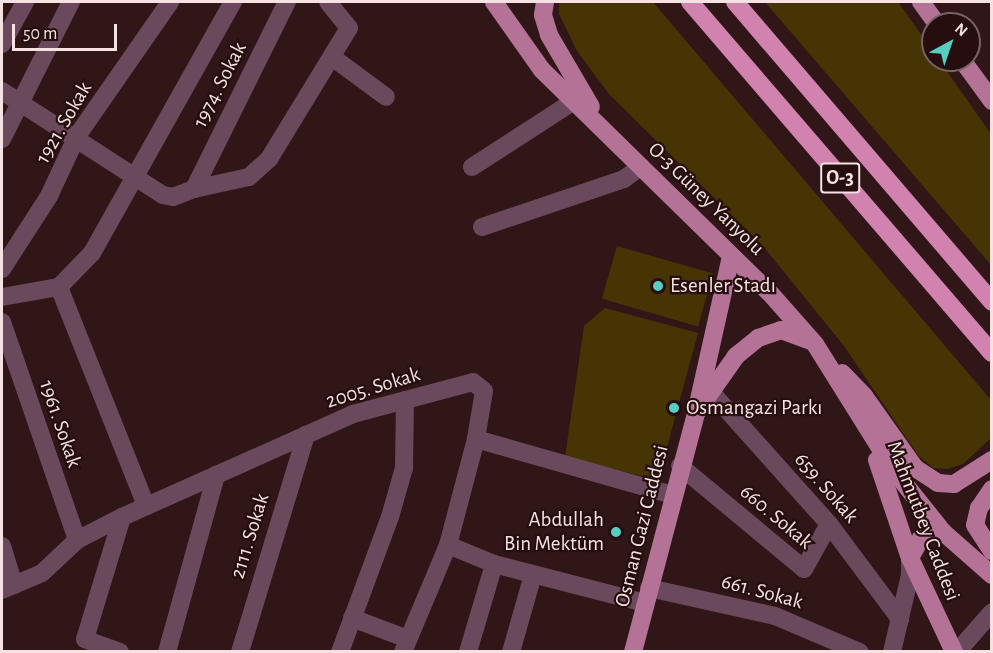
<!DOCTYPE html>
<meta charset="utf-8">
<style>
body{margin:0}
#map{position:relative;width:993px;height:653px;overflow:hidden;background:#301617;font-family:"Alegreya Sans",sans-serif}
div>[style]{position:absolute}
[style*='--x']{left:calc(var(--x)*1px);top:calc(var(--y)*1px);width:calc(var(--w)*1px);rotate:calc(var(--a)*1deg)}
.green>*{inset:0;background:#463405;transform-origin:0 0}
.minor>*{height:18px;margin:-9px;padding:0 9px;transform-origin:9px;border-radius:9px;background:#69495b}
.major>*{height:18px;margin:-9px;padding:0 9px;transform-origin:9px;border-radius:9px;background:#b47297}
.highway>*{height:18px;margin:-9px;padding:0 9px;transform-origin:9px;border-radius:9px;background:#d182af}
.dots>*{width:16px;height:16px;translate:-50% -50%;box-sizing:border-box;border:3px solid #260d0e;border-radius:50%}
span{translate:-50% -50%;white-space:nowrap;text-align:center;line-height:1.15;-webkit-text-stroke:4.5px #260d0e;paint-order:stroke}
.shield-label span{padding:2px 4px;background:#260d0e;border:2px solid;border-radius:4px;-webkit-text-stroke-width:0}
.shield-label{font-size:20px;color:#f6e2e2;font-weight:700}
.street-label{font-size:21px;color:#f6e2e2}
.poi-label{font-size:21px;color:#f6e2e2}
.left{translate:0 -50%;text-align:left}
.right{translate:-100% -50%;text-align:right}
.frame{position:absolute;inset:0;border:3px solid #f6e2e2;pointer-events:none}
.north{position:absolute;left:921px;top:12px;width:60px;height:60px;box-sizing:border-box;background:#260d0e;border:2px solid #796263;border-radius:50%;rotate:40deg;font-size:16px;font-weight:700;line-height:24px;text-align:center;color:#f6e2e2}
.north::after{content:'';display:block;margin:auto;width:21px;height:27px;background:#57cec1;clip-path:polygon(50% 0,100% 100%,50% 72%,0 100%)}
.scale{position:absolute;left:12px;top:24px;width:105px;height:27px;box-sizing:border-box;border:3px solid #f6e2e2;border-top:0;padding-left:8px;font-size:18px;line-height:21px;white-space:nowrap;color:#f6e2e2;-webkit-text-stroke:4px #260d0e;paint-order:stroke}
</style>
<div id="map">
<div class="green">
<i style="clip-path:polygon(559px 2px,653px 2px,991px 400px,991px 438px,963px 464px,947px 469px,933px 468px,918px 455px,844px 346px,763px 246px,609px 94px,577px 51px,559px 14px)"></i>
<i style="clip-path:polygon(765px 2px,898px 2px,933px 51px,933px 60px,939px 60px,991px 134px,991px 265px)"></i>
<i style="left:617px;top:246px;width:100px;height:55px;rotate:16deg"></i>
<i style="clip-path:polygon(605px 308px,698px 333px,658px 480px,565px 457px,584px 326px)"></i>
</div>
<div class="minor">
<i style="--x:2;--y:44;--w:48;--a:-61.3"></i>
<i style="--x:332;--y:57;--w:67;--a:36.5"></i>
<i style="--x:2;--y:91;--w:192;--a:32.9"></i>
<i style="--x:163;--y:195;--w:10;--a:11"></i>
<i style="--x:173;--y:197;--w:22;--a:-21"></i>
<i style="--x:194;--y:189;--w:56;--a:-12.3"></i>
<i style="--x:249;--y:177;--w:27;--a:-42"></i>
<i style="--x:269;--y:159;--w:153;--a:-58.6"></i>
<i style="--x:349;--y:28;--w:33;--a:-129"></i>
<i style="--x:2;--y:139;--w:153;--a:-63.3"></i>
<i style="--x:472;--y:167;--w:121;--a:-32.9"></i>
<i style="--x:194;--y:189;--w:209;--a:-63.6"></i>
<i style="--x:482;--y:227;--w:150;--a:-18.7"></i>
<i style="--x:624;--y:179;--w:21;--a:-37"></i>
<i style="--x:2;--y:269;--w:87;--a:-57.2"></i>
<i style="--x:49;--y:196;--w:66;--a:-65"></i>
<i style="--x:77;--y:136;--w:163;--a:-55.2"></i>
<i style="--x:59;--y:287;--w:236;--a:68.3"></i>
<i style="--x:2;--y:297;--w:58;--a:-10"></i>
<i style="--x:59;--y:287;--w:47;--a:-45.9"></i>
<i style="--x:92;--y:253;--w:288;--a:-60.7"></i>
<i style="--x:2;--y:322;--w:231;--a:71"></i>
<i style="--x:711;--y:392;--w:177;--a:48.2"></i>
<i style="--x:829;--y:524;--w:119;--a:53.2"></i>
<i style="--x:476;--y:439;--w:204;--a:15.9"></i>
<i style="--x:680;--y:466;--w:161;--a:39.7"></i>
<i style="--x:804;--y:569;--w:51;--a:-60.9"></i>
<i style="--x:448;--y:545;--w:50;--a:22.4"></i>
<i style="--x:494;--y:564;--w:156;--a:14.5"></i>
<i style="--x:2;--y:546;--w:41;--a:72.9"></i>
<i style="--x:649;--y:588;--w:129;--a:12.5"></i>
<i style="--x:775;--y:616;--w:92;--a:23"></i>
<i style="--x:2;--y:590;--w:43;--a:-23"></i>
<i style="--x:42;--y:573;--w:48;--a:-43.3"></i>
<i style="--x:77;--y:540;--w:51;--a:-27.1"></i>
<i style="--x:122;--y:517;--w:253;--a:-24"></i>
<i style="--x:353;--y:414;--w:124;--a:-14.9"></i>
<i style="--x:473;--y:382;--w:14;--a:39"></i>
<i style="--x:484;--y:391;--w:49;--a:99.5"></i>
<i style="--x:476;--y:439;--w:110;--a:104.8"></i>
<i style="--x:448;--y:545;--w:116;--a:112.8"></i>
<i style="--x:352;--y:618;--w:60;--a:20.6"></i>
<i style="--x:120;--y:652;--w:37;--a:-160"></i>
<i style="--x:85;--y:639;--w:127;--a:-73.1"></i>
<i style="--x:167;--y:652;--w:184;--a:-74.5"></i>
<i style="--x:240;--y:652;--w:227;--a:-73.1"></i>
<i style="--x:340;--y:652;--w:144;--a:-69.7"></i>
<i style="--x:390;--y:517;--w:51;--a:-74.1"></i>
<i style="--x:404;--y:468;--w:68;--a:-89.2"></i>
<i style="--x:468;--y:652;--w:92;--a:-73.5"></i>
<i style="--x:511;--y:652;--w:80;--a:-74.1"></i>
<i style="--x:892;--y:652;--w:79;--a:-76.8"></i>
<i style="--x:910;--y:575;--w:17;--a:-90"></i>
<i style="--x:957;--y:652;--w:53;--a:-48.8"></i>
</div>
<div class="major">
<i style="--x:494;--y:2;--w:83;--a:54.8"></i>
<i style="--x:542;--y:70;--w:318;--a:44.4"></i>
<i style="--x:769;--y:292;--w:69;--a:48.5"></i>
<i style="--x:815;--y:344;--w:151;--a:58"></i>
<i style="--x:895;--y:472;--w:77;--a:51.3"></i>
<i style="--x:943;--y:532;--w:65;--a:41.3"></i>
<i style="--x:545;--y:2;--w:13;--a:99"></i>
<i style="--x:543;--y:15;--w:21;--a:73"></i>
<i style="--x:549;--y:35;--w:83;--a:59.7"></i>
<i style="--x:921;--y:2;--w:27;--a:54"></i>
<i style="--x:962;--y:60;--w:51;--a:53.8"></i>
<i style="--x:842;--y:373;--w:32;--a:46"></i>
<i style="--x:864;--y:396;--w:88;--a:54.7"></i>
<i style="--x:915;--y:468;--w:27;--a:33"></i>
<i style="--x:938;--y:483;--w:16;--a:4"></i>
<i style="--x:954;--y:484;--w:45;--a:-32.3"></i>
<i style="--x:696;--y:413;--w:70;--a:-54.9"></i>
<i style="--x:736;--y:356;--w:28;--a:-39"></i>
<i style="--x:758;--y:338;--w:24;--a:-19"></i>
<i style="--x:781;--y:330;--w:29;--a:20"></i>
<i style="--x:877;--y:460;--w:103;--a:71.4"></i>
<i style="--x:910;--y:558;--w:104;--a:64.9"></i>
<i style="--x:992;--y:489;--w:23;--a:124"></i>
<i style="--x:979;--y:508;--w:17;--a:103"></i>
<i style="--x:975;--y:525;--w:31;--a:57"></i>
<i style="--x:910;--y:558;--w:25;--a:-61"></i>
<i style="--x:922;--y:536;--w:21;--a:-11"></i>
<i style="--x:633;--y:652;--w:247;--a:-75.2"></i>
<i style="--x:696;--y:413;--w:161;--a:-77.4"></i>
</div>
<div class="highway">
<i style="--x:690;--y:2;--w:463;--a:49.3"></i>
<i style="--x:735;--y:2;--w:395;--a:49.4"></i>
</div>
<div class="dots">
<i style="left:658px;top:286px;background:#57cec1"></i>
<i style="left:674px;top:408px;background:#57cec1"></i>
<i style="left:616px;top:532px;background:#57cec1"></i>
</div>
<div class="shield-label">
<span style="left:840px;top:178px">O-3</span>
</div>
<div class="street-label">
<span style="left:220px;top:85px;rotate:-63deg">1974. Sokak</span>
<span style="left:64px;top:123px;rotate:-60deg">1921. Sokak</span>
<span style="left:706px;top:199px;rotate:44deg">O-3 Güney Yanyolu</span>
<span style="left:373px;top:388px;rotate:-17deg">2005. Sokak</span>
<span style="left:60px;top:424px;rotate:71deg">1961. Sokak</span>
<span style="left:826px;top:488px;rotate:49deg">659. Sokak</span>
<span style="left:776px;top:517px;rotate:40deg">660. Sokak</span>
<span style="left:923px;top:521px;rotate:69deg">Mahmutbey Caddesi</span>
<span style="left:642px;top:526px;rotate:-76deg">Osman Gazi Caddesi</span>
<span style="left:250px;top:536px;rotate:-73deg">2111. Sokak</span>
<span style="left:762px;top:592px;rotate:15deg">661. Sokak</span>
</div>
<div class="poi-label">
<span class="left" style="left:670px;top:286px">Esenler Stadı</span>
<span class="left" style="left:686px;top:408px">Osmangazi Parkı</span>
<span class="right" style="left:604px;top:532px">Abdullah<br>Bin Mektüm</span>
</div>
<div class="frame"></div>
<div class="north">N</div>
<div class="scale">50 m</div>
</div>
